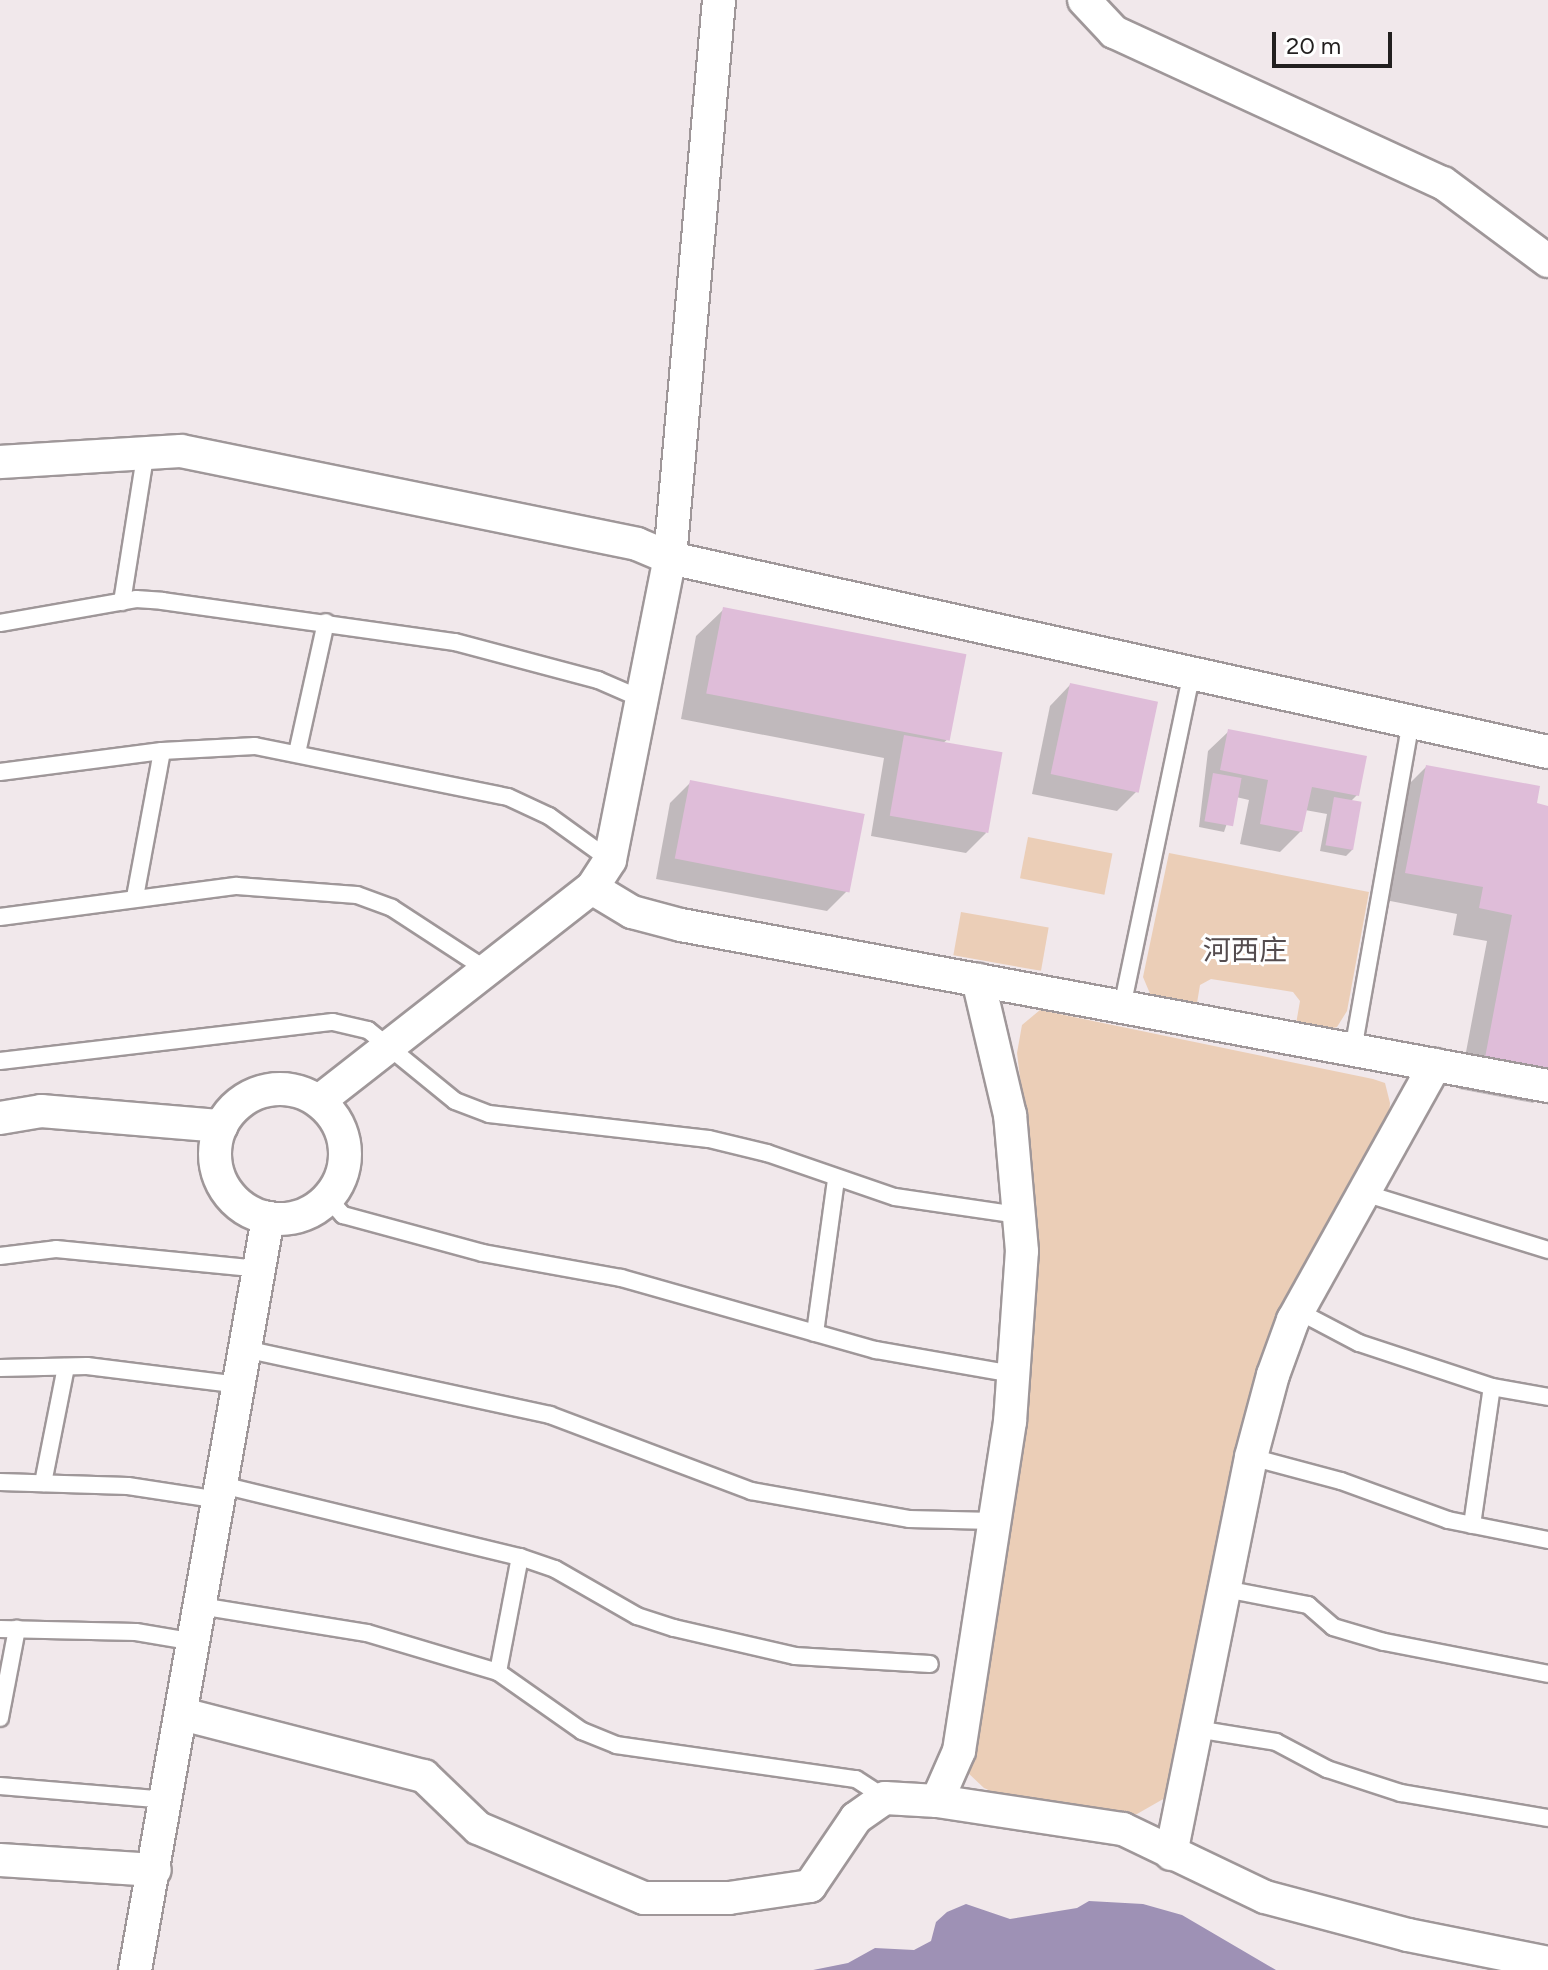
<!DOCTYPE html>
<meta charset="utf-8">
<style>
body{margin:0}
#map{position:relative;width:1548px;height:1970px;overflow:hidden;background:#f1e8eb;font-family:Figtree,"Noto Sans SC",sans-serif}
div>[style]{position:absolute}
[style*='--x']{left:calc(var(--x)*1px);top:calc(var(--y)*1px);width:calc(var(--w)*1px);rotate:calc(var(--a)*1deg)}
.green>*{inset:0;background:#ebceb7;transform-origin:0 0}
.water>*{inset:0;background:#9e91b5}
.shadow>*{inset:0;background:#0003}
.building>*{inset:0;background:#dfbdd9;transform-origin:0 0}
.roads{filter:drop-shadow(2px 0 #9f9799) drop-shadow(-2px 0 #9f9799) drop-shadow(0 2px #9f9799) drop-shadow(0 -2px #9f9799)}
.service>*{height:16px;margin:-8px;padding:0 8px;transform-origin:8px;border-radius:8px;background:#fff}
.minor>*{height:32px;margin:-16px;padding:0 16px;transform-origin:16px;border-radius:16px;background:#fff}
.minor>.ring{margin:-16px;padding:0;box-sizing:content-box;background:none;border:32px solid #fff;border-radius:50%}
span{translate:-50% -50%;white-space:nowrap;text-align:center;line-height:1.15;-webkit-text-stroke:6px #fff;paint-order:stroke}
.quarter-label{font-size:28px;color:#544c4e}
.scale{position:absolute;left:1272px;top:32px;width:120px;height:36px;box-sizing:border-box;border:4px solid #221f1f;border-top:0;padding-left:10px;font-size:24px;line-height:28px;white-space:nowrap;color:#221f1f;-webkit-text-stroke:6px #fff;paint-order:stroke}
</style>
<div id="map">
<div class="green">
<i style="left:1028px;top:837px;width:86px;height:42px;rotate:11deg"></i>
<i style="clip-path:polygon(1169px 853px,1369px 892px,1347px 1011px,1337px 1027px,1322px 1031px,1296px 1024px,1300px 1001px,1293px 992px,1211px 979px,1200px 985px,1197px 1003px,1151px 996px,1143px 977px)"></i>
<i style="left:961px;top:912px;width:89px;height:44px;rotate:10deg"></i>
<i style="clip-path:polygon(1040px 1010px,1373px 1079px,1385px 1083px,1390px 1103px,1389px 1116px,1279px 1315px,1258px 1369px,1179px 1768px,1165px 1798px,1137px 1814px,1117px 1816px,1006px 1798px,984px 1788px,966px 1771px,1029px 1151px,1017px 1053px,1022px 1025px)"></i>
</div>
<div class="water">
<i style="clip-path:polygon(1089px 1901px,1143px 1904px,1182px 1915px,1276px 1970px,813px 1970px,848px 1963px,875px 1948px,914px 1950px,931px 1941px,936px 1922px,947px 1912px,966px 1904px,1010px 1919px,1077px 1908px)"></i>
</div>
<div class="shadow">
<i style="clip-path:polygon(723px 610px,948px 739px,942px 744px,986px 833px,966px 853px,871px 836px,884px 758px,681px 719px,696px 636px)"></i>
<i style="clip-path:polygon(1070px 685px,1138px 790px,1117px 811px,1032px 794px,1050px 706px)"></i>
<i style="clip-path:polygon(1229px 731px,1357px 795px,1350px 802px,1352px 850px,1346px 856px,1320px 851px,1327px 814px,1305px 810px,1301px 831px,1280px 852px,1240px 844px,1249px 800px,1236px 797px,1224px 832px,1199px 827px,1208px 751px)"></i>
<i style="clip-path:polygon(1426px 767px,1548px 808px,1548px 1088px,1533px 1103px,1459px 1089px,1487px 941px,1453px 935px,1457px 914px,1380px 899px,1399px 794px)"></i>
<i style="clip-path:polygon(691px 782px,848px 890px,827px 911px,656px 879px,670px 803px)"></i>
</div>
<div class="building">
<i style="left:723px;top:607px;width:248px;height:88px;rotate:11deg"></i>
<i style="left:1070px;top:683px;width:90px;height:93px;rotate:12deg"></i>
<i style="clip-path:polygon(1228px 729px,1367px 756px,1359px 796px,1312px 787px,1302px 832px,1260px 824px,1268px 780px,1220px 770px)"></i>
<i style="left:904px;top:735px;width:100px;height:82px;rotate:10deg"></i>
<i style="clip-path:polygon(1426px 765px,1540px 786px,1537px 803px,1548px 806px,1548px 1074px,1484px 1063px,1512px 915px,1479px 908px,1483px 887px,1405px 873px)"></i>
<i style="left:1213px;top:773px;width:29px;height:49px;rotate:10deg"></i>
<i style="left:690px;top:780px;width:178px;height:80px;rotate:11deg"></i>
<i style="left:1334px;top:797px;width:28px;height:49px;rotate:10deg"></i>
</div>
<div class="roads">
<div class="service">
<i style="--x:122;--y:602;--w:154;--a:-81"></i>
<i style="--x:0;--y:623;--w:138;--a:-10"></i>
<i style="--x:136;--y:599;--w:26;--a:4"></i>
<i style="--x:162;--y:601;--w:296;--a:8"></i>
<i style="--x:455;--y:642;--w:148;--a:14.9"></i>
<i style="--x:598;--y:680;--w:48;--a:23.4"></i>
<i style="--x:297;--y:753;--w:134;--a:-77.5"></i>
<i style="--x:0;--y:772;--w:163;--a:-7.4"></i>
<i style="--x:162;--y:751;--w:93;--a:-3.1"></i>
<i style="--x:255;--y:746;--w:258;--a:11.4"></i>
<i style="--x:508;--y:797;--w:45;--a:24.9"></i>
<i style="--x:549;--y:816;--w:75;--a:35.8"></i>
<i style="--x:135;--y:897;--w:148;--a:-79.5"></i>
<i style="--x:0;--y:917;--w:239;--a:-7.5"></i>
<i style="--x:237;--y:886;--w:120;--a:4.3"></i>
<i style="--x:357;--y:895;--w:37;--a:20"></i>
<i style="--x:392;--y:908;--w:113;--a:33.1"></i>
<i style="--x:1122;--y:1007;--w:341;--a:-78.2"></i>
<i style="--x:1353;--y:1050;--w:333;--a:-80"></i>
<i style="--x:0;--y:1061;--w:335;--a:-6.7"></i>
<i style="--x:333;--y:1022;--w:36;--a:13"></i>
<i style="--x:368;--y:1030;--w:112;--a:39.2"></i>
<i style="--x:455;--y:1101;--w:36;--a:21"></i>
<i style="--x:489;--y:1114;--w:221;--a:6.5"></i>
<i style="--x:709;--y:1139;--w:60;--a:13.6"></i>
<i style="--x:767;--y:1153;--w:135;--a:19"></i>
<i style="--x:895;--y:1197;--w:125;--a:8.3"></i>
<i style="--x:1364;--y:1193;--w:193;--a:17.2"></i>
<i style="--x:328;--y:1198;--w:23;--a:49"></i>
<i style="--x:343;--y:1215;--w:145;--a:15.2"></i>
<i style="--x:483;--y:1253;--w:140;--a:10.3"></i>
<i style="--x:621;--y:1278;--w:265;--a:15.8"></i>
<i style="--x:876;--y:1350;--w:139;--a:9.9"></i>
<i style="--x:0;--y:1256;--w:56;--a:-7.1"></i>
<i style="--x:56;--y:1249;--w:204;--a:5.6"></i>
<i style="--x:1298;--y:1311;--w:69;--a:27.7"></i>
<i style="--x:1359;--y:1343;--w:140;--a:18.3"></i>
<i style="--x:1492;--y:1387;--w:57;--a:10.1"></i>
<i style="--x:815;--y:1333;--w:154;--a:-82.2"></i>
<i style="--x:245;--y:1349;--w:312;--a:12.2"></i>
<i style="--x:550;--y:1415;--w:215;--a:20.7"></i>
<i style="--x:751;--y:1491;--w:160;--a:10"></i>
<i style="--x:909;--y:1519;--w:85;--a:1.3"></i>
<i style="--x:0;--y:1368;--w:87;--a:-1.3"></i>
<i style="--x:87;--y:1366;--w:153;--a:7.1"></i>
<i style="--x:1251;--y:1457;--w:93;--a:14.9"></i>
<i style="--x:1341;--y:1481;--w:114;--a:20"></i>
<i style="--x:1448;--y:1520;--w:102;--a:11.3"></i>
<i style="--x:0;--y:1482;--w:128;--a:1.8"></i>
<i style="--x:128;--y:1486;--w:92;--a:8.7"></i>
<i style="--x:43;--y:1483;--w:118;--a:-78.8"></i>
<i style="--x:222;--y:1485;--w:307;--a:13.6"></i>
<i style="--x:520;--y:1557;--w:37;--a:19"></i>
<i style="--x:555;--y:1569;--w:95;--a:29.8"></i>
<i style="--x:637;--y:1616;--w:39;--a:18"></i>
<i style="--x:674;--y:1628;--w:124;--a:13"></i>
<i style="--x:795;--y:1656;--w:135;--a:3.4"></i>
<i style="--x:1472;--y:1525;--w:139;--a:-81.8"></i>
<i style="--x:1225;--y:1589;--w:85;--a:10.9"></i>
<i style="--x:1308;--y:1605;--w:33;--a:41"></i>
<i style="--x:1333;--y:1627;--w:53;--a:16.4"></i>
<i style="--x:1384;--y:1642;--w:167;--a:11"></i>
<i style="--x:200;--y:1606;--w:169;--a:9.2"></i>
<i style="--x:367;--y:1633;--w:137;--a:16.6"></i>
<i style="--x:498;--y:1672;--w:103;--a:35.1"></i>
<i style="--x:582;--y:1731;--w:37;--a:22"></i>
<i style="--x:616;--y:1745;--w:242;--a:8.1"></i>
<i style="--x:856;--y:1779;--w:35;--a:33"></i>
<i style="--x:0;--y:1629;--w:136;--a:1.3"></i>
<i style="--x:136;--y:1632;--w:60;--a:9.6"></i>
<i style="--x:498;--y:1672;--w:117;--a:-79.2"></i>
<i style="--x:0;--y:1718;--w:91;--a:-79.2"></i>
<i style="--x:1196;--y:1729;--w:81;--a:9.2"></i>
<i style="--x:1276;--y:1742;--w:58;--a:27.9"></i>
<i style="--x:1327;--y:1769;--w:78;--a:18"></i>
<i style="--x:1401;--y:1793;--w:149;--a:9.7"></i>
<i style="--x:0;--y:1786;--w:168;--a:4.8"></i>
</div>
<div class="minor">
<i style="--x:1084;--y:0;--w:44;--a:46.8"></i>
<i style="--x:1114;--y:32;--w:362;--a:24.7"></i>
<i style="--x:1443;--y:183;--w:131;--a:36.6"></i>
<i style="--x:0;--y:462;--w:181;--a:-3.5"></i>
<i style="--x:181;--y:451;--w:465;--a:11.5"></i>
<i style="--x:637;--y:544;--w:36;--a:23"></i>
<i style="--x:670;--y:558;--w:899;--a:12.46"></i>
<i style="--x:592;--y:888;--w:47;--a:31"></i>
<i style="--x:632;--y:912;--w:51;--a:14.9"></i>
<i style="--x:681;--y:925;--w:882;--a:10.52"></i>
<i class="ring" style="left:215px;top:1089px;width:98px;height:98px"></i>
<i style="--x:319;--y:1101;--w:346;--a:-38"></i>
<i style="--x:592;--y:888;--w:33;--a:-57"></i>
<i style="--x:610;--y:860;--w:308;--a:-78.8"></i>
<i style="--x:670;--y:558;--w:560;--a:-84.98"></i>
<i style="--x:0;--y:1118;--w:42;--a:-9.7"></i>
<i style="--x:41;--y:1111;--w:181;--a:4.8"></i>
<i style="--x:182;--y:1714;--w:250;--a:14.4"></i>
<i style="--x:424;--y:1776;--w:75;--a:43.9"></i>
<i style="--x:478;--y:1828;--w:180;--a:22.9"></i>
<i style="--x:644;--y:1898;--w:85;--a:0"></i>
<i style="--x:729;--y:1898;--w:82;--a:-8.4"></i>
<i style="--x:810;--y:1886;--w:82;--a:-55.9"></i>
<i style="--x:856;--y:1818;--w:35;--a:-35"></i>
<i style="--x:885;--y:1798;--w:52;--a:3.3"></i>
<i style="--x:937;--y:1801;--w:188;--a:8.6"></i>
<i style="--x:1123;--y:1829;--w:157;--a:25.6"></i>
<i style="--x:1265;--y:1897;--w:148;--a:14.9"></i>
<i style="--x:1408;--y:1935;--w:143;--a:11.3"></i>
<i style="--x:937;--y:1801;--w:55;--a:-66.3"></i>
<i style="--x:959;--y:1751;--w:333;--a:-81.2"></i>
<i style="--x:1010;--y:1422;--w:171;--a:-86"></i>
<i style="--x:1022;--y:1251;--w:137;--a:-95"></i>
<i style="--x:1010;--y:1115;--w:139;--a:-103.3"></i>
<i style="--x:1171;--y:1854;--w:405;--a:-78.6"></i>
<i style="--x:1251;--y:1457;--w:85;--a:-75"></i>
<i style="--x:1273;--y:1375;--w:59;--a:-70"></i>
<i style="--x:1293;--y:1320;--w:292;--a:-60.9"></i>
<i style="--x:0;--y:1860;--w:155;--a:3.7"></i>
<i style="--x:135;--y:1970;--w:764;--a:-79.97"></i>
</div>
</div>
<div class="quarter-label">
<span style="left:1245px;top:950px">河西庄</span>
</div>
<div class="scale">20 m</div>
</div>
